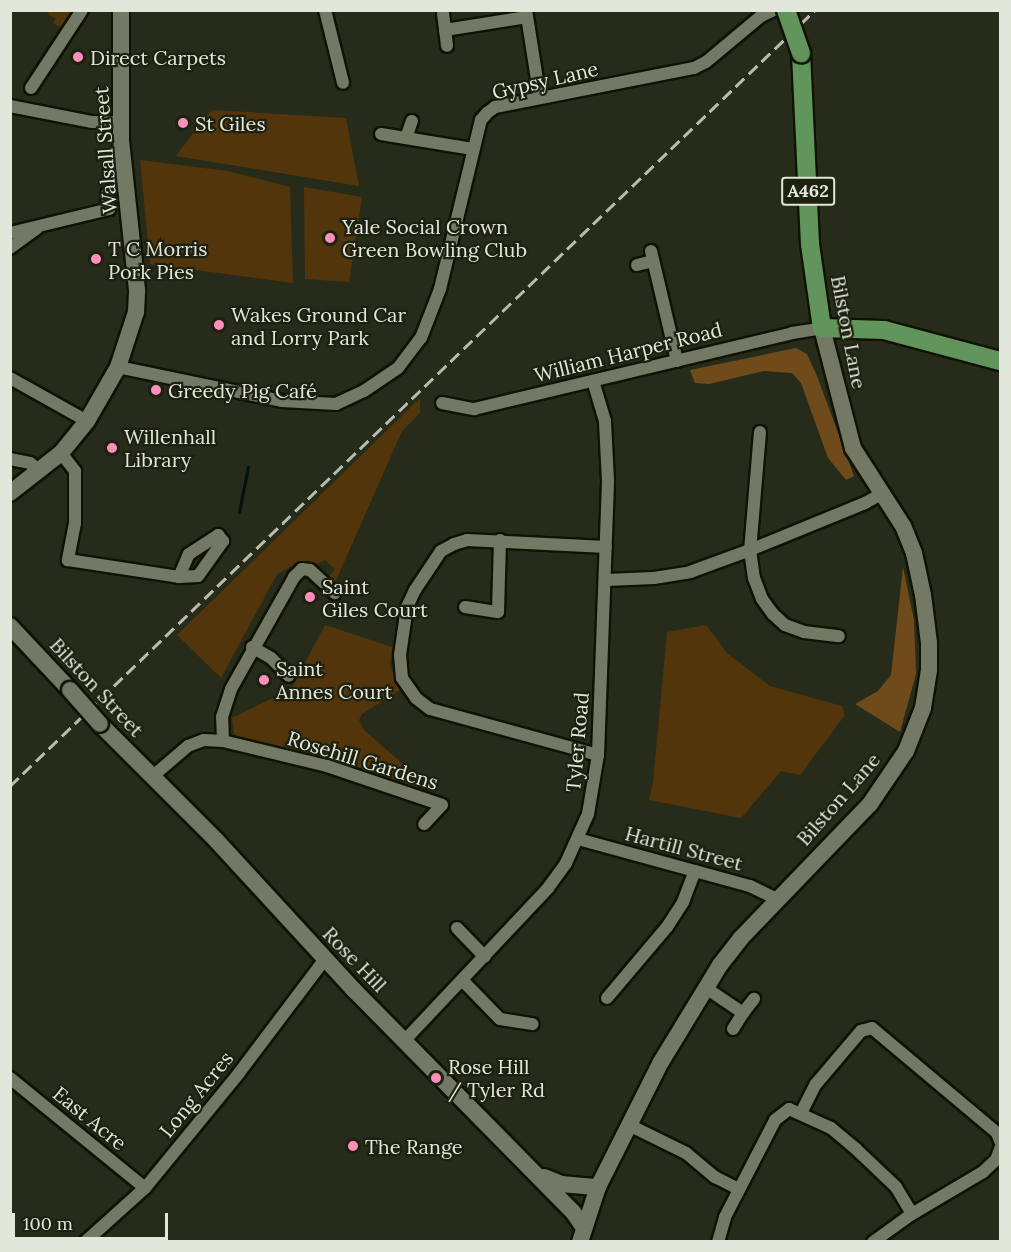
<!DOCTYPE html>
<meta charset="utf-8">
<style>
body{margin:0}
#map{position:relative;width:1011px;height:1252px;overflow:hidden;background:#272b1a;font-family:Lora,serif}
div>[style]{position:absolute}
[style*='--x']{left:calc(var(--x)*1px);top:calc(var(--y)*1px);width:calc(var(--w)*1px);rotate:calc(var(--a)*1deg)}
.green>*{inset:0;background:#53350c}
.forest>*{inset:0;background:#6f4b1c}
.stream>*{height:3px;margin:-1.5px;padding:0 1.5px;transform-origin:1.5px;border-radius:1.5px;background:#01130d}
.roads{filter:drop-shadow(2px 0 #101304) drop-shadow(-2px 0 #101304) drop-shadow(0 2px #101304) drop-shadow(0 -2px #101304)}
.street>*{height:12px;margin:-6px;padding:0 6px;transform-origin:6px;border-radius:6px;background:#747966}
.secondary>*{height:16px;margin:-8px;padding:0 8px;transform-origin:8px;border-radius:8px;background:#747966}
.primary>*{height:18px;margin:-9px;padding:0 9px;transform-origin:9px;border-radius:9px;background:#62955c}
.rail>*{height:3px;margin-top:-1.5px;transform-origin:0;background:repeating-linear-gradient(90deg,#b8bbaf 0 12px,transparent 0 18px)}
.bridges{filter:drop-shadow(2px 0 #101304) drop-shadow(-2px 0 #101304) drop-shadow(0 2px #101304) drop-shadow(0 -2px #101304)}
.secondary-bridge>*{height:16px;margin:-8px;padding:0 8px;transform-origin:8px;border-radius:8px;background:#747966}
.primary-bridge>*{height:18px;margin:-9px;padding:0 9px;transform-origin:9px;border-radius:9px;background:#62955c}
.dots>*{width:16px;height:16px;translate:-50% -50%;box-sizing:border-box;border:3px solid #1d2110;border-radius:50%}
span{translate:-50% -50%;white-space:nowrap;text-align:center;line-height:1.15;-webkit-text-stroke:4.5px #1d2110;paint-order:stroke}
.shield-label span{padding:2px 4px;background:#1d2110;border:2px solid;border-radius:4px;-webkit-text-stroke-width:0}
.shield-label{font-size:18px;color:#e3e6db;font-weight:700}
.poi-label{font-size:20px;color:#e3e6db}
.left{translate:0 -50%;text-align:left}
.street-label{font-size:20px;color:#e3e6db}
.frame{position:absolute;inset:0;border:12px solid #e3e6db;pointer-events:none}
.scale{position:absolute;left:12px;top:1213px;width:156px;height:27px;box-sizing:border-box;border:3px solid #e3e6db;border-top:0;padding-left:8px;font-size:18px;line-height:21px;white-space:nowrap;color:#e3e6db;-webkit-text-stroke:4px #1d2110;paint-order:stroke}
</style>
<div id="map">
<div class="green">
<i style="clip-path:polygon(50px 11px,75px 11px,63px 29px,53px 23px,56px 19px,48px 14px)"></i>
<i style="clip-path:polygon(214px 110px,346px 118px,359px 186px,176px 156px,207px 115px)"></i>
<i style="clip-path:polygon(140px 160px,228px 171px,290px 187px,293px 283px,150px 264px)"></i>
<i style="clip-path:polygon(304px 187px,362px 197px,349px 282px,305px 279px)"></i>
<i style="clip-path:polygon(420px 398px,420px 413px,402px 431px,334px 585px,328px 578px,335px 569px,325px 560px,314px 565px,302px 561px,277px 574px,221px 678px,177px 635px)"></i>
<i style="clip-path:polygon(325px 625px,392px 647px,390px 666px,400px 690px,362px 714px,359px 720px,364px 730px,420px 779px,416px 792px,239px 740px,234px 733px,232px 718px,291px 689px)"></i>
<i style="clip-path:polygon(706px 625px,727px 653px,770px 686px,842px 706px,845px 715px,800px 775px,781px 771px,741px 818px,649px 800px,653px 782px,667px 632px)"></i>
</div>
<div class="forest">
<i style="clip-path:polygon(796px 348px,807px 354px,817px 376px,854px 476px,846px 480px,828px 458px,801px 383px,792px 373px,764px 371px,709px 384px,695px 383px,690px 370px)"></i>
<i style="clip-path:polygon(903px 567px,914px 620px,916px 674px,900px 732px,855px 704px,878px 691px,891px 675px)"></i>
</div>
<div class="stream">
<i style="--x:239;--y:512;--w:46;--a:-78.7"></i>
</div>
<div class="roads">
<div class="street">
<i style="--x:325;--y:10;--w:75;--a:76.1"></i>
<i style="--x:526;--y:10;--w:89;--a:81"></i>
<i style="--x:443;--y:13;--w:33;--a:83"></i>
<i style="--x:445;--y:30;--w:83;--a:-9"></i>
<i style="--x:31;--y:88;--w:93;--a:-56.8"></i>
<i style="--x:10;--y:106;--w:84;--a:11"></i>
<i style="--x:92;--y:122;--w:29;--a:0"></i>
<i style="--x:381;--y:134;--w:93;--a:9.3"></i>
<i style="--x:406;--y:138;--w:18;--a:-71"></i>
<i style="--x:10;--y:233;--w:102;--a:-13.6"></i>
<i style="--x:109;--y:209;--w:15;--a:-98"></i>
<i style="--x:10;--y:248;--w:34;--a:-36"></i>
<i style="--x:651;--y:251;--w:113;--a:76.7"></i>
<i style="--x:637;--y:265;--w:16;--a:-14"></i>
<i style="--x:118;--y:367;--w:167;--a:11.7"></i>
<i style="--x:282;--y:401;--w:54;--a:3.2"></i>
<i style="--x:336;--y:404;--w:31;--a:-25"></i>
<i style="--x:364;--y:391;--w:41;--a:-34.1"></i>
<i style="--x:398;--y:368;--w:38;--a:-53"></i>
<i style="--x:421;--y:338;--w:53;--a:-68.8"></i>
<i style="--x:440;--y:289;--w:174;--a:-76.4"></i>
<i style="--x:481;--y:120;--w:9;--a:-49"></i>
<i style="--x:487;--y:113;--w:10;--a:-37"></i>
<i style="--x:495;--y:107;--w:203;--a:-11.1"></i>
<i style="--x:694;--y:68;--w:13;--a:-27"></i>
<i style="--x:706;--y:62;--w:72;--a:-39.9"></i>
<i style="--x:761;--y:16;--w:14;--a:-25"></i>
<i style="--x:10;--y:378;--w:88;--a:29.2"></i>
<i style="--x:442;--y:403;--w:33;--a:11"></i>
<i style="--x:474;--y:409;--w:327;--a:-13.4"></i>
<i style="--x:792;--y:333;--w:30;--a:-9"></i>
<i style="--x:760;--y:432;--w:118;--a:94.8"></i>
<i style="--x:750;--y:550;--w:28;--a:82"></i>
<i style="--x:754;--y:578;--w:22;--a:69"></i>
<i style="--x:762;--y:599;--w:19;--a:54"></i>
<i style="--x:773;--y:614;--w:16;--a:43"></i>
<i style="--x:785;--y:625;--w:20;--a:20"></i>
<i style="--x:804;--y:632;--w:35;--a:7"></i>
<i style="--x:61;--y:453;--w:23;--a:52"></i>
<i style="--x:75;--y:471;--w:52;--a:90"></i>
<i style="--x:75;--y:523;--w:38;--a:101"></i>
<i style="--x:68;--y:560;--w:112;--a:8.7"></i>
<i style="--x:179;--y:577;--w:25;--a:-67"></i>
<i style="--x:189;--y:554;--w:35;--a:-33"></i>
<i style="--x:218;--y:535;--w:8;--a:50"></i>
<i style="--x:223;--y:541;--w:43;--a:125.5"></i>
<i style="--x:198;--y:576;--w:19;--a:177"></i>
<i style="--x:10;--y:459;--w:20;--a:11"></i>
<i style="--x:30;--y:463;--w:11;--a:38"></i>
<i style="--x:606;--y:580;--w:48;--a:-2.4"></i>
<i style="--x:654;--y:578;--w:36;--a:-9"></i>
<i style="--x:690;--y:572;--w:64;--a:-20.1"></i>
<i style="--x:750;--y:550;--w:124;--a:-22.2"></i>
<i style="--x:865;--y:503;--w:21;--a:-29"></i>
<i style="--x:465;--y:607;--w:33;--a:9"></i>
<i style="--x:498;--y:612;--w:72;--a:-88.4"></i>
<i style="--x:252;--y:647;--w:22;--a:30"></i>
<i style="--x:271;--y:658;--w:25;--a:45"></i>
<i style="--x:223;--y:741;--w:24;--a:-92"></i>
<i style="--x:222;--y:717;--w:29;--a:-72"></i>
<i style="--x:231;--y:689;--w:129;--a:-60.6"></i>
<i style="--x:294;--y:577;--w:11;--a:-45"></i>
<i style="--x:302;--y:569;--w:8;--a:7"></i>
<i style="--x:310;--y:570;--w:34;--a:43"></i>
<i style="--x:598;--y:755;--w:174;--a:-164.7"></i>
<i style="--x:430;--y:709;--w:18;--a:-142"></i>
<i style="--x:416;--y:698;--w:24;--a:-125"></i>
<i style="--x:402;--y:678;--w:23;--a:-95"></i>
<i style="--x:400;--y:655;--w:49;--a:-81.7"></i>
<i style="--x:407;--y:607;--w:19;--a:-65"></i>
<i style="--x:415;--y:590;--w:47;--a:-56.3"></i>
<i style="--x:441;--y:551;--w:15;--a:-28"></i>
<i style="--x:454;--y:544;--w:14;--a:-17"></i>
<i style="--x:467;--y:540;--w:139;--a:2.9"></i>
<i style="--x:153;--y:776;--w:46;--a:-40.6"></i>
<i style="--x:188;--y:746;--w:17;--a:-21"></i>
<i style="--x:204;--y:740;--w:19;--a:3"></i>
<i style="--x:223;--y:741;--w:107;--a:13.5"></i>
<i style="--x:327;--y:766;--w:121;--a:18.7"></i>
<i style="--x:442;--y:805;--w:26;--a:133"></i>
<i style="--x:578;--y:839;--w:178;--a:15.3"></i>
<i style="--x:750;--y:886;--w:30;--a:26"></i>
<i style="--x:457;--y:928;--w:40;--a:46"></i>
<i style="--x:463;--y:981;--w:53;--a:45.8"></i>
<i style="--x:500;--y:1019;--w:33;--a:9"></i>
<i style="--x:706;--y:988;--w:45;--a:34"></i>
<i style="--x:743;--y:1013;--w:18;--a:-52"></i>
<i style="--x:607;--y:998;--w:93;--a:-49.8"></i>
<i style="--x:667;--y:927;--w:30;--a:-57"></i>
<i style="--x:683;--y:902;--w:33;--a:-69"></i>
<i style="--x:733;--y:1029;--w:19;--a:-58"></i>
<i style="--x:405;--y:1040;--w:209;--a:-46.7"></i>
<i style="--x:548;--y:888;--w:31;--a:-54"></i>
<i style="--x:566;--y:863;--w:54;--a:-65.8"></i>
<i style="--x:588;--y:814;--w:60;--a:-80.4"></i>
<i style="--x:598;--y:755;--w:274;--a:-87.9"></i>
<i style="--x:608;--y:481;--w:60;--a:-92.9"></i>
<i style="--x:605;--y:421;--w:42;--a:-106.7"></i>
<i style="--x:10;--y:1078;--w:174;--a:39.2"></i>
<i style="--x:801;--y:1113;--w:33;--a:-63"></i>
<i style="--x:816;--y:1084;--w:70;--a:-49.7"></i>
<i style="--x:861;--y:1031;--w:11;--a:-15"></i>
<i style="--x:872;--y:1028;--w:163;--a:40"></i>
<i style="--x:997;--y:1133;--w:9;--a:69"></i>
<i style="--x:629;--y:1125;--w:64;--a:26.2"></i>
<i style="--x:686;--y:1153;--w:38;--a:40"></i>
<i style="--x:715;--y:1177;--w:27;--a:27"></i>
<i style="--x:85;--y:1242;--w:81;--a:-42"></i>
<i style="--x:145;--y:1188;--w:149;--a:-50.7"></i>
<i style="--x:239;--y:1073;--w:143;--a:-53"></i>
<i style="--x:718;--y:1242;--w:26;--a:-74"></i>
<i style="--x:725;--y:1217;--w:109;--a:-62.7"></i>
<i style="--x:775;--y:1120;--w:18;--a:-38"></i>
<i style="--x:789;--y:1109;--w:46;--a:24.3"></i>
<i style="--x:831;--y:1128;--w:33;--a:40"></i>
<i style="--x:856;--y:1149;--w:55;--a:43.5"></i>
<i style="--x:896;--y:1187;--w:31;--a:59"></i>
<i style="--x:873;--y:1242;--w:48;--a:-35.7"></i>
<i style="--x:912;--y:1214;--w:82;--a:-30.6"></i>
<i style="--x:983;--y:1172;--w:18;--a:-43"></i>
<i style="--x:996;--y:1160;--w:12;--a:-70"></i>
</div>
<div class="secondary">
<i style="--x:10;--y:493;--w:65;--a:-38.1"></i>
<i style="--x:61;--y:453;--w:41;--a:-50.9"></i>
<i style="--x:87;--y:421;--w:62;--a:-60.1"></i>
<i style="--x:118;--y:367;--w:58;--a:-71.9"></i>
<i style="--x:136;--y:312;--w:22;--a:-87"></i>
<i style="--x:137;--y:290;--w:151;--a:-96.1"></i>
<i style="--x:121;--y:140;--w:130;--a:-90"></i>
<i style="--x:10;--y:626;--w:88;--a:46.8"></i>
<i style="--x:100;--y:724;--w:164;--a:45"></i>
<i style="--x:216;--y:840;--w:204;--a:47.4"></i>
<i style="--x:354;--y:990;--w:312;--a:45.4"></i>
<i style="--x:573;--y:1212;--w:19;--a:55"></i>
<i style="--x:544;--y:1177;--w:18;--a:22"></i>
<i style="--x:561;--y:1184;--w:37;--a:5"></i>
<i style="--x:580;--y:1242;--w:58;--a:-71.9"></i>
<i style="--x:598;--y:1187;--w:140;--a:-63.3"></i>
<i style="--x:661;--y:1062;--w:114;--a:-58.7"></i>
<i style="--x:720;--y:965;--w:34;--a:-52"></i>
<i style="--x:741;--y:938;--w:186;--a:-46.1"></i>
<i style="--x:870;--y:804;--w:64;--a:-55.8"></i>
<i style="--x:906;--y:751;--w:46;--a:-68.4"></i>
<i style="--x:923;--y:708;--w:38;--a:-81"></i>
<i style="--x:929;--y:670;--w:27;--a:-90"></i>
<i style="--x:929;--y:643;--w:48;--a:-97.1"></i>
<i style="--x:923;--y:595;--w:43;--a:-102.1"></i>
<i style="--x:914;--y:553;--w:29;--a:-112"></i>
<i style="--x:903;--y:526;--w:93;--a:-122.7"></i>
<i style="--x:853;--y:448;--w:124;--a:-104.5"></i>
</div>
<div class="primary">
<i style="--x:801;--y:53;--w:191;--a:87.3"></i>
<i style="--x:810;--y:244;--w:85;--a:81.9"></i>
<i style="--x:822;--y:328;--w:62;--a:1.8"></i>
<i style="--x:884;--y:330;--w:120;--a:15"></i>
</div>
</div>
<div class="rail">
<i style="--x:10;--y:786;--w:1118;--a:-43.95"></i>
</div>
<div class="bridges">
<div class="secondary-bridge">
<i style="--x:70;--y:690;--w:45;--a:48.6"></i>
</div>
<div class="primary-bridge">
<i style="--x:786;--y:10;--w:46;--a:70.8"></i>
</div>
</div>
<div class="dots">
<i style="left:78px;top:57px;background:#ff8ebb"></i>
<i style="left:183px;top:123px;background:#ff8ebb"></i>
<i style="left:330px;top:238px;background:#ff8ebb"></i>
<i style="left:96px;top:259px;background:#ff8ebb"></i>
<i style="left:219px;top:325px;background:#ff8ebb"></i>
<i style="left:156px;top:390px;background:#ff8ebb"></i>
<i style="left:112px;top:448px;background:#ff8ebb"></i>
<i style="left:310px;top:597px;background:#ff8ebb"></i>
<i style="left:264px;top:680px;background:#ff8ebb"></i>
<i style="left:436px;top:1078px;background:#ff8ebb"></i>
<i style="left:353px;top:1146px;background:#ff8ebb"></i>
</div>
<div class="shield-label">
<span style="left:808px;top:191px">A462</span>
</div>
<div class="poi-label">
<span class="left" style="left:90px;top:57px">Direct Carpets</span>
<span class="left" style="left:195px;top:123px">St Giles</span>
<span class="left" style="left:342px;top:238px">Yale Social Crown<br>Green Bowling Club</span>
<span class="left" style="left:108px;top:260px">T C Morris<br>Pork Pies</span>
<span class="left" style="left:231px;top:326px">Wakes Ground Car<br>and Lorry Park</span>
<span class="left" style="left:168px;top:390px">Greedy Pig Café</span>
<span class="left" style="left:124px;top:448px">Willenhall<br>Library</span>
<span class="left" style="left:322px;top:598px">Saint<br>Giles Court</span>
<span class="left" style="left:276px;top:680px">Saint<br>Annes Court</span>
<span class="left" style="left:448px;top:1078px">Rose Hill<br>/ Tyler Rd</span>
<span class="left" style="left:365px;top:1146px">The Range</span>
</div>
<div class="street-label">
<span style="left:545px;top:80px;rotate:-13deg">Gypsy Lane</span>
<span style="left:105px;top:150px;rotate:-94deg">Walsall Street</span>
<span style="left:849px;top:332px;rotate:79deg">Bilston Lane</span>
<span style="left:628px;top:352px;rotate:-14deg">William Harper Road</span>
<span style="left:97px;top:687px;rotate:47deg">Bilston Street</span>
<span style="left:577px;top:742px;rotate:-85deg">Tyler Road</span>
<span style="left:363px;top:760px;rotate:17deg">Rosehill Gardens</span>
<span style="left:838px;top:799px;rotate:-49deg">Bilston Lane</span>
<span style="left:684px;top:848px;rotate:15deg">Hartill Street</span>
<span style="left:355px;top:959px;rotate:46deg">Rose Hill</span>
<span style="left:196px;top:1094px;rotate:-51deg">Long Acres</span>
<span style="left:90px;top:1118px;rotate:39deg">East Acre</span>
</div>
<div class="frame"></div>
<div class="scale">100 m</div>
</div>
